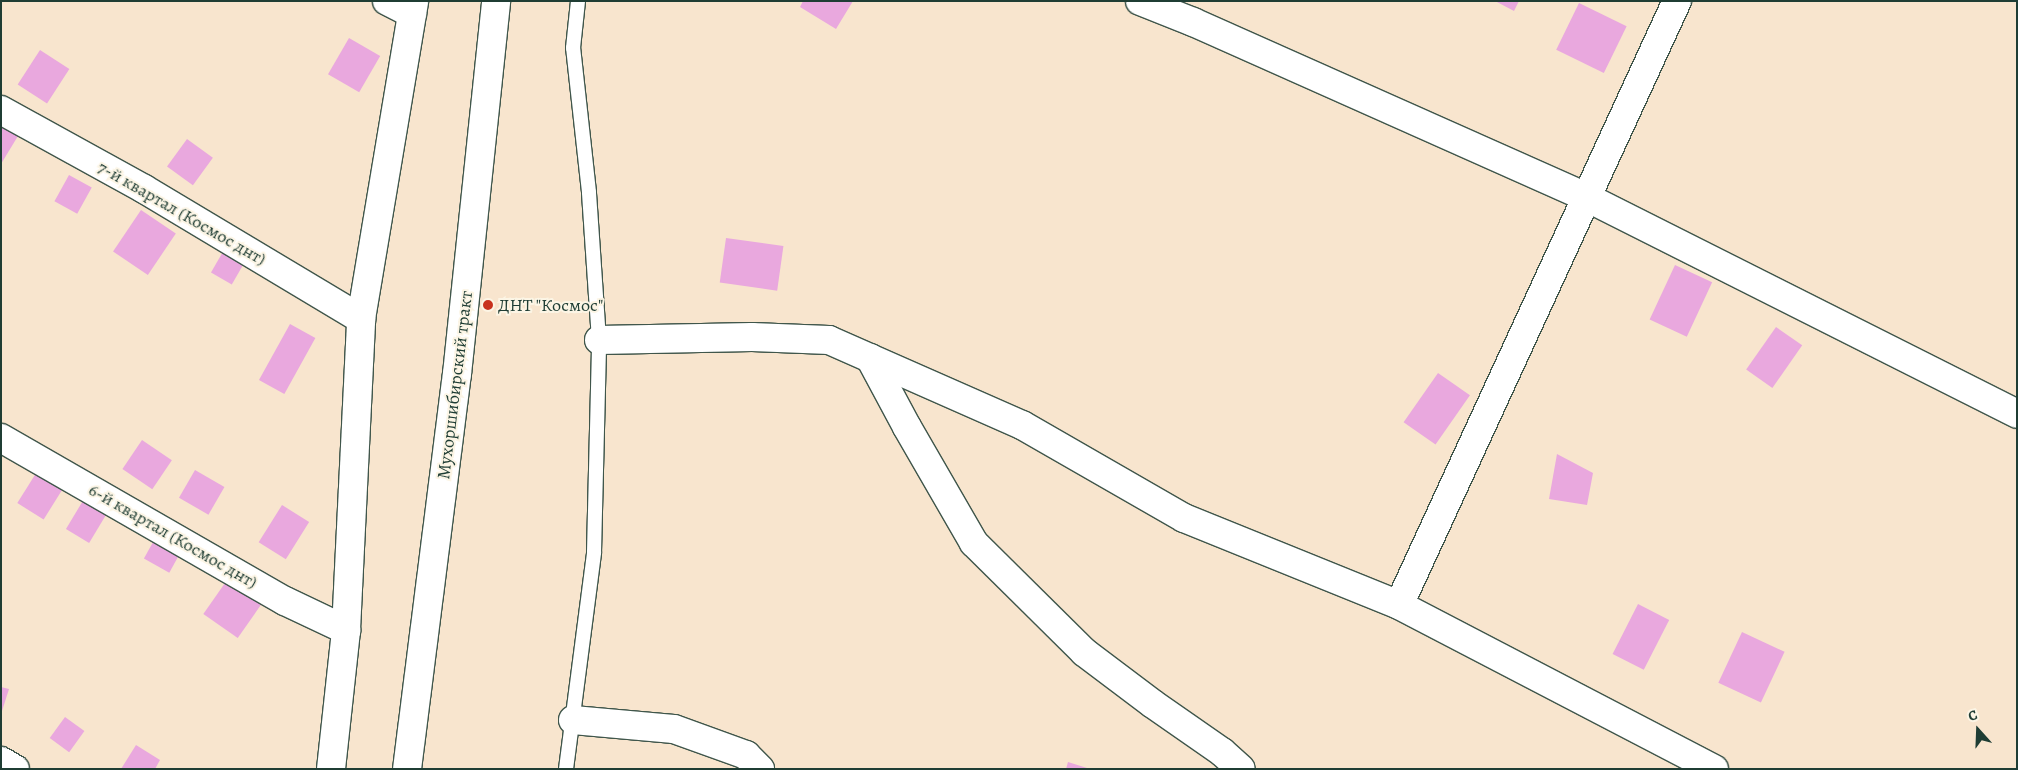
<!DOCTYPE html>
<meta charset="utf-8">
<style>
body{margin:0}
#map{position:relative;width:2018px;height:770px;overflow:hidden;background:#f8e5ce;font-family:Alegreya,serif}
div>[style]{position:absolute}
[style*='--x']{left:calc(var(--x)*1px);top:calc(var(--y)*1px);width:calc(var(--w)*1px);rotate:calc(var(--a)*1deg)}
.building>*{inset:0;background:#e9a8de;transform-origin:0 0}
.roads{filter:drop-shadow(1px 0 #40564b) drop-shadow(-1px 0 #40564b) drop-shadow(0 1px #40564b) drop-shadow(0 -1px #40564b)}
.lane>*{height:14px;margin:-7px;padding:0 7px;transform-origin:7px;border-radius:7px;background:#fff}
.street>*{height:28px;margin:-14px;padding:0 14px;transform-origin:14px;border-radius:14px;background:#fff}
.primary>*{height:28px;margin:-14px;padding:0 14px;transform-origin:14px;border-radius:14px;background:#fff}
.dots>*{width:14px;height:14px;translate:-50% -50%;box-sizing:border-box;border:2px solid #fcf5e5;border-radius:50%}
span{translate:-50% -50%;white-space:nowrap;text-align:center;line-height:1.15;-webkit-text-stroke:4px #fcf5e5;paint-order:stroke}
.street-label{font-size:18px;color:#1f3d34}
.poi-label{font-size:18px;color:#1f3d34}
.left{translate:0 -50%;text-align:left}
.frame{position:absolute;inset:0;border:2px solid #1f3d34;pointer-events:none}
.north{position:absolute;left:1953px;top:705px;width:50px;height:50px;-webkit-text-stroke:4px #fcf5e5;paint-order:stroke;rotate:340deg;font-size:14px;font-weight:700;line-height:20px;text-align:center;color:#1f3d34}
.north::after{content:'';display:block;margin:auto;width:18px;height:22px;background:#1f3d34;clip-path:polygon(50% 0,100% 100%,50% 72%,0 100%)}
</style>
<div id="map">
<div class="building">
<i style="clip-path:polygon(803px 1px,853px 1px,836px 29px,800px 7px)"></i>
<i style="clip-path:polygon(1495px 1px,1519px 1px,1514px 11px)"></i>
<i style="left:1579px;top:3px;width:53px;height:52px;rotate:26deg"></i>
<i style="left:349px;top:38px;width:36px;height:42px;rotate:30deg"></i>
<i style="left:40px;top:50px;width:35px;height:41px;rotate:33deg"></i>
<i style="clip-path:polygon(1px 120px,21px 131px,1px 164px)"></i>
<i style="left:187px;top:139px;width:32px;height:34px;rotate:36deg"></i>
<i style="left:69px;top:175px;width:26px;height:30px;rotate:29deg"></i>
<i style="left:141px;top:210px;width:42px;height:50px;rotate:34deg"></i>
<i style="left:726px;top:238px;width:58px;height:45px;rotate:8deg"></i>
<i style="left:228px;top:243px;width:24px;height:34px;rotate:30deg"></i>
<i style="left:1675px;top:265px;width:41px;height:60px;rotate:25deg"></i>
<i style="left:290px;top:324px;width:29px;height:64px;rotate:29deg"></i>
<i style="left:1776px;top:327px;width:32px;height:52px;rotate:35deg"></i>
<i style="left:1438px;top:373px;width:39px;height:60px;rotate:35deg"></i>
<i style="left:142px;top:440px;width:36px;height:35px;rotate:34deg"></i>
<i style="clip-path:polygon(1557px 454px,1593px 473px,1587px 505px,1549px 499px)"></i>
<i style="left:38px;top:470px;width:31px;height:39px;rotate:32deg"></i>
<i style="left:195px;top:470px;width:34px;height:32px;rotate:30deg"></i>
<i style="left:84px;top:499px;width:27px;height:35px;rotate:31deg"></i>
<i style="left:282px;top:505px;width:32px;height:44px;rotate:32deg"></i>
<i style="left:157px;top:535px;width:29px;height:27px;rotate:29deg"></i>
<i style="left:232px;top:573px;width:42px;height:50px;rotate:35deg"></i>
<i style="left:1638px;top:604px;width:35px;height:56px;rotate:27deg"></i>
<i style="left:1742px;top:632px;width:47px;height:56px;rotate:25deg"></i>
<i style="clip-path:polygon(1px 687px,9px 689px,2px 711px,1px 711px)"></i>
<i style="left:65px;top:717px;width:24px;height:26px;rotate:36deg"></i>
<i style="clip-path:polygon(136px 745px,160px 760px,155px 769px,121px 769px)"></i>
<i style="clip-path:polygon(1068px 762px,1087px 768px,1087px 769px,1066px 769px)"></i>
</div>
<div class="roads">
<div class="lane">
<i style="--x:566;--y:769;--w:219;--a:-82.6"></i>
<i style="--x:594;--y:552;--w:212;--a:-88.6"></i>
<i style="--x:599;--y:340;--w:148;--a:-93.9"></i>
<i style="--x:589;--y:192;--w:145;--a:-96.3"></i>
<i style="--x:573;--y:48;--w:47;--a:-83.9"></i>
</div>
<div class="street">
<i style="--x:387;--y:1;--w:28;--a:27"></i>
<i style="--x:1140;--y:1;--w:57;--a:21.6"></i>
<i style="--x:1193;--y:22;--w:432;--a:24"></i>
<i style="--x:1588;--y:198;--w:480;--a:26.7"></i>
<i style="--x:1;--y:110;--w:163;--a:28.9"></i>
<i style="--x:144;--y:189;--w:253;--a:30.9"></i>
<i style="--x:599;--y:340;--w:153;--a:-1.1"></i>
<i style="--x:752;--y:337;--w:77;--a:2.2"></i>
<i style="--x:829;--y:340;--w:211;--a:23.8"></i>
<i style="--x:1022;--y:425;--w:187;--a:29.9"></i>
<i style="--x:1184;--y:518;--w:232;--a:22"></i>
<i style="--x:1399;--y:605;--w:355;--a:27.5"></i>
<i style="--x:870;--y:358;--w:78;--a:61.8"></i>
<i style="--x:907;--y:427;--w:134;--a:60"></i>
<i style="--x:974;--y:543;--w:155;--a:44.7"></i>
<i style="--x:1084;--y:652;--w:86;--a:37"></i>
<i style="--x:1153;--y:704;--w:84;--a:34.8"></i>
<i style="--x:1222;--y:752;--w:25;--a:42"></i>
<i style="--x:1;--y:438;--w:327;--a:29.9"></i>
<i style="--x:285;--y:601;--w:68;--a:25.4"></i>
<i style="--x:1399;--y:605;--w:665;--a:-65.29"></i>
<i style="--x:573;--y:720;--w:101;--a:5.1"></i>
<i style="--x:674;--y:729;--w:77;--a:19.9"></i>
<i style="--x:746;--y:755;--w:20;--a:45"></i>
<i style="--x:1;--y:761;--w:16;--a:30"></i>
<i style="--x:331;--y:769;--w:140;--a:-83.8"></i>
<i style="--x:346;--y:630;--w:311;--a:-87.2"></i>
<i style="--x:361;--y:319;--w:322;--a:-80.5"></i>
</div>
<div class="primary">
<i style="--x:407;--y:769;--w:398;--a:-82.8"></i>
<i style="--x:457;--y:374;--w:375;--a:-84"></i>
</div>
</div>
<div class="dots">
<i style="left:488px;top:305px;background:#c8321e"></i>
</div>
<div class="street-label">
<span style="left:182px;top:213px;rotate:30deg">7-й квартал (Космос днт)</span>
<span style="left:455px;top:385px;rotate:-83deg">Мухоршибирский тракт</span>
<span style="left:173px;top:536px;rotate:30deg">6-й квартал (Космос днт)</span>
</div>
<div class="poi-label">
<span class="left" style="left:498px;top:305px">ДНТ "Космос"</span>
</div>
<div class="frame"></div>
<div class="north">С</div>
</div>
